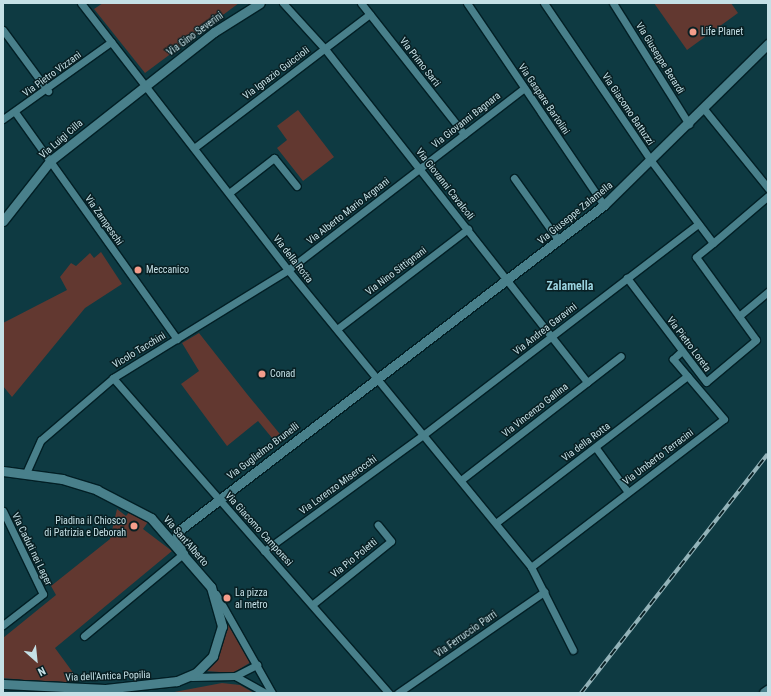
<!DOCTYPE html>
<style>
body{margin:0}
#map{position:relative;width:771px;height:696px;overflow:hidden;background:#0e3a42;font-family:"Roboto Condensed",sans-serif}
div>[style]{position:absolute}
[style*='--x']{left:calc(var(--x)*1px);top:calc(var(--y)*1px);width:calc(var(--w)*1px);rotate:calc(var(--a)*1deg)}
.green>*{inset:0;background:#623830}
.roads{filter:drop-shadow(1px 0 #021f25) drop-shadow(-1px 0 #021f25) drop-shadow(0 1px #021f25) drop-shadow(0 -1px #021f25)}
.minor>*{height:7px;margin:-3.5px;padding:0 3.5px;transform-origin:3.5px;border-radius:3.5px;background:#49808b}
.tertiary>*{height:9px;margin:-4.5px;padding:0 4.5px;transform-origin:4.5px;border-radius:4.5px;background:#49808b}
.secondary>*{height:10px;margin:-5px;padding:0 5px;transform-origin:5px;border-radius:5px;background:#49808b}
.rail>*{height:4px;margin-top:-2px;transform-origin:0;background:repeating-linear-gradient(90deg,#081f23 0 8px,#93b3b9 0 16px);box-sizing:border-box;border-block:1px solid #93b3b9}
.dots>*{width:11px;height:11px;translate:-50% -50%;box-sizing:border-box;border:2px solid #081f23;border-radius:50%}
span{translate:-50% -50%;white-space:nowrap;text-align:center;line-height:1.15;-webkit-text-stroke:3px #081f23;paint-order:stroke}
.poi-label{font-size:10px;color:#c5e0e6}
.left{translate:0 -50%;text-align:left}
.right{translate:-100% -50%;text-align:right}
.street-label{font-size:10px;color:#c5e0e6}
.quarter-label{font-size:12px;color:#9bd4e0;font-weight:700}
.frame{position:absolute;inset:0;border:4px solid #c5e0e6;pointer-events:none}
.north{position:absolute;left:16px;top:640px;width:40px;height:40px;-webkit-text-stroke:3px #081f23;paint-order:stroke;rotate:153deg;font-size:11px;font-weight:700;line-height:16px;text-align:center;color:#c5e0e6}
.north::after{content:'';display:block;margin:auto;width:14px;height:18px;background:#c5e0e6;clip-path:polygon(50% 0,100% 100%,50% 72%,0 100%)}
</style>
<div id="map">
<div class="green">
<i style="clip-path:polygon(103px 3px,239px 3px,145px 73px,94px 9px)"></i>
<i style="clip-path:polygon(654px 3px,731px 3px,738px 13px,687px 50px)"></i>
<i style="clip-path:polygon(298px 110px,334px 157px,303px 181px,277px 148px,287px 140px,277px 126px)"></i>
<i style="clip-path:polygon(101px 252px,122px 284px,85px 308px,12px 397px,3px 386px,3px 323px,67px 290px,60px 277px,71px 263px,76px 266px,90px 253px,94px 258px)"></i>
<i style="clip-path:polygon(199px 333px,247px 394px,284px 439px,277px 444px,258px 421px,227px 446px,181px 384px,199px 371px,182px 343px)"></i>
<i style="clip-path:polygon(117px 509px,126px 516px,130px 511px,148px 522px,143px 529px,172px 551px,55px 648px,77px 678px,65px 684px,3px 678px,3px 638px,56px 595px,51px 586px,110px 539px)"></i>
<i style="clip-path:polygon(226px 620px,229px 620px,251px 662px,233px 673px,206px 671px,223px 644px)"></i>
<i style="clip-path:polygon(222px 683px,240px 685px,254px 693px,169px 693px)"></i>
</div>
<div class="roads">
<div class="minor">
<i style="--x:81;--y:3;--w:338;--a:52.2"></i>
<i style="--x:288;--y:270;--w:384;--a:50.7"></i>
<i style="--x:531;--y:567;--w:93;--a:63.2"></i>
<i style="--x:283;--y:3;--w:62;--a:47.6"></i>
<i style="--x:325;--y:49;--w:424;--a:51.8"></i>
<i style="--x:361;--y:3;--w:167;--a:51.8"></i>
<i style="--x:467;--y:3;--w:244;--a:55.9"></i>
<i style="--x:544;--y:3;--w:192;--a:55.8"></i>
<i style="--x:652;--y:162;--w:101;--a:53"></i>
<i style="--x:713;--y:243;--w:22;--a:141"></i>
<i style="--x:696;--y:257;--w:102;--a:54.1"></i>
<i style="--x:756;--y:340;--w:65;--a:140"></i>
<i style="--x:706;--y:382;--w:131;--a:-127.2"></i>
<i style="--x:613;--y:3;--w:143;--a:57.9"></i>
<i style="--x:3;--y:30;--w:76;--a:53.6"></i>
<i style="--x:704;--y:109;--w:102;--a:51"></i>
<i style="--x:15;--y:112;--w:279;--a:54.5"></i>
<i style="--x:3;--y:119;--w:133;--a:-35.5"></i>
<i style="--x:194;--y:148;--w:221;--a:-37.3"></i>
<i style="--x:514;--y:178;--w:77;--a:54.5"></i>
<i style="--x:229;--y:193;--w:57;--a:-37.9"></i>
<i style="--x:274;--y:158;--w:36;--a:51"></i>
<i style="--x:713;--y:243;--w:72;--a:-40.5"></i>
<i style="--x:739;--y:316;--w:38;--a:-40"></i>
<i style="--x:337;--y:329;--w:165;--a:-37.4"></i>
<i style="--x:113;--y:378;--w:419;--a:48.8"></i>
<i style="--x:596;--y:448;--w:54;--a:54"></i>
<i style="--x:26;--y:473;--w:36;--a:-66"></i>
<i style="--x:41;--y:440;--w:95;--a:-40.7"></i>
<i style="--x:113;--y:378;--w:206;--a:-31.7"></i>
<i style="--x:288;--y:270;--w:298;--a:-37.6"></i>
<i style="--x:461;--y:480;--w:202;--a:-37.8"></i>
<i style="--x:3;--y:511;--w:92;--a:64.3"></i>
<i style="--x:43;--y:594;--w:51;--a:142.2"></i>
<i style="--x:497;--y:522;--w:240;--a:-37.5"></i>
<i style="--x:264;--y:551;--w:197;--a:-36.1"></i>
<i style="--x:423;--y:435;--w:347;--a:-37.5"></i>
<i style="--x:531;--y:567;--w:243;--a:-37.5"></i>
<i style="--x:724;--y:419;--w:79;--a:-130.4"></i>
<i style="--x:673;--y:359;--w:12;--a:-42"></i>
<i style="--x:216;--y:594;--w:114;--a:60.5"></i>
<i style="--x:313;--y:604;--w:100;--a:-38.9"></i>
<i style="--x:391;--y:541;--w:21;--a:-129"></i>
<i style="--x:84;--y:636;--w:130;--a:-39.7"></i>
<i style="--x:235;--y:676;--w:25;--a:-27"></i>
<i style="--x:192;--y:677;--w:43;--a:-1.3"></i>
<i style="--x:235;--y:676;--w:35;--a:29"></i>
<i style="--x:398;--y:693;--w:178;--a:-34.7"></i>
</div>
<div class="tertiary">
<i style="--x:3;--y:221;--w:76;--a:-51.9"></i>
<i style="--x:50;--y:161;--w:209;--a:-38.2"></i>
<i style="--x:214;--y:32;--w:54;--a:-32.2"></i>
<i style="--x:3;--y:471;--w:60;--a:7.7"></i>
<i style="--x:62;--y:479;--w:37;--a:17"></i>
<i style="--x:97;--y:490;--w:61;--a:27.4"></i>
<i style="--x:151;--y:518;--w:91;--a:49"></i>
<i style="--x:211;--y:587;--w:41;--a:74.2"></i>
<i style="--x:222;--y:626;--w:31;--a:107"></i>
<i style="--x:213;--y:656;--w:24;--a:135"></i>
<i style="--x:196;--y:673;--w:21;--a:157"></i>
<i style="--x:177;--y:681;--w:72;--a:173.7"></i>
<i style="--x:105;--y:689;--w:102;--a:-177.2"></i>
<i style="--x:181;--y:550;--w:16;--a:-105"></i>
<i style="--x:177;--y:535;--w:7;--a:-56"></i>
<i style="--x:181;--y:529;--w:533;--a:-37.45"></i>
<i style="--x:604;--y:205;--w:230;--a:-44.5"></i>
</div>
<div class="secondary">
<i style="--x:765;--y:693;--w:4;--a:-34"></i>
</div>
</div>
<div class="rail">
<i style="--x:581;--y:693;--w:303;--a:-52"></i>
</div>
<div class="dots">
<i style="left:693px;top:32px;background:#f49d8b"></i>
<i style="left:138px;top:270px;background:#f49d8b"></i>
<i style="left:262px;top:374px;background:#f49d8b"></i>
<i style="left:134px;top:526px;background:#f49d8b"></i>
<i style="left:227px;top:598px;background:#f49d8b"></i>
</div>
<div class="poi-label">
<span class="left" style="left:701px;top:32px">Life Planet</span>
<span class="left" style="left:146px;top:270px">Meccanico</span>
<span class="left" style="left:270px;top:374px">Conad</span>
<span class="right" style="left:126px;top:526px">Piadina il Chiosco<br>di Patrizia e Deborah</span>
<span class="left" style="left:235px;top:598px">La pizza<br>al metro</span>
</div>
<div class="street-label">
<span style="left:195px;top:34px;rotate:-36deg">Via Gino Severini</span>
<span style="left:660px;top:58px;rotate:58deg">Via Giuseppe Berardi</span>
<span style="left:420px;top:62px;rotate:52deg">Via Primo Sarti</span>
<span style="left:276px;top:73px;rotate:-37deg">Via Ignazio Guiccioli</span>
<span style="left:52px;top:74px;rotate:-36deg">Via Pietro Vizzani</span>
<span style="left:544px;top:99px;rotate:56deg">Via Gaspare Bartolini</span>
<span style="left:628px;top:109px;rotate:56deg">Via Giacomo Battuzzi</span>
<span style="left:466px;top:120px;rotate:-38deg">Via Giovanni Bagnara</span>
<span style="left:61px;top:139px;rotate:-41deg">Via Luigi Cilla</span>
<span style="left:445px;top:184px;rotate:52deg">Via Giovanni Cavalcoli</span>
<span style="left:348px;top:211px;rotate:-38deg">Via Alberto Mario Argnani</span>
<span style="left:575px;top:213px;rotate:-39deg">Via Giuseppe Zalamella</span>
<span style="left:104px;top:220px;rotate:55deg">Via Zampeschi</span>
<span style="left:293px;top:259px;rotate:52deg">Via della Rotta</span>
<span style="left:396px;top:271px;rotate:-37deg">Via Nino Sittignani</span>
<span style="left:545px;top:329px;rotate:-38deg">Via Andrea Garavini</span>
<span style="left:689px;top:344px;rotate:53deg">Via Pietro Loreta</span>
<span style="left:139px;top:350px;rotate:-31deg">Vicolo Tacchini</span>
<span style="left:535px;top:410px;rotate:-38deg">Via Vincenzo Gallina</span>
<span style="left:586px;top:442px;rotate:-37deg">Via della Rotta</span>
<span style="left:263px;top:451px;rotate:-37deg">Via Guglielmo Brunelli</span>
<span style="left:658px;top:457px;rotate:-37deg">Via Umberto Terracini</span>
<span style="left:338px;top:485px;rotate:-36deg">Via Lorenzo Miserocchi</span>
<span style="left:259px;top:529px;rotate:48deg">Via Giacomo Camporesi</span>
<span style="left:186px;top:541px;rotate:49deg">Via Sant'Alberto</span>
<span style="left:32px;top:549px;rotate:64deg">Via Caduti nei Lager</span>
<span style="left:354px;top:558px;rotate:-39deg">Via Pio Poletti</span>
<span style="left:466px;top:634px;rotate:-35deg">Via Ferruccio Parri</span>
<span style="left:108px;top:676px;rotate:-2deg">Via dell'Antica Popilia</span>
</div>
<div class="quarter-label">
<span style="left:570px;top:287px">Zalamella</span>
</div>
<div class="frame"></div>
<div class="north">N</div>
</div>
